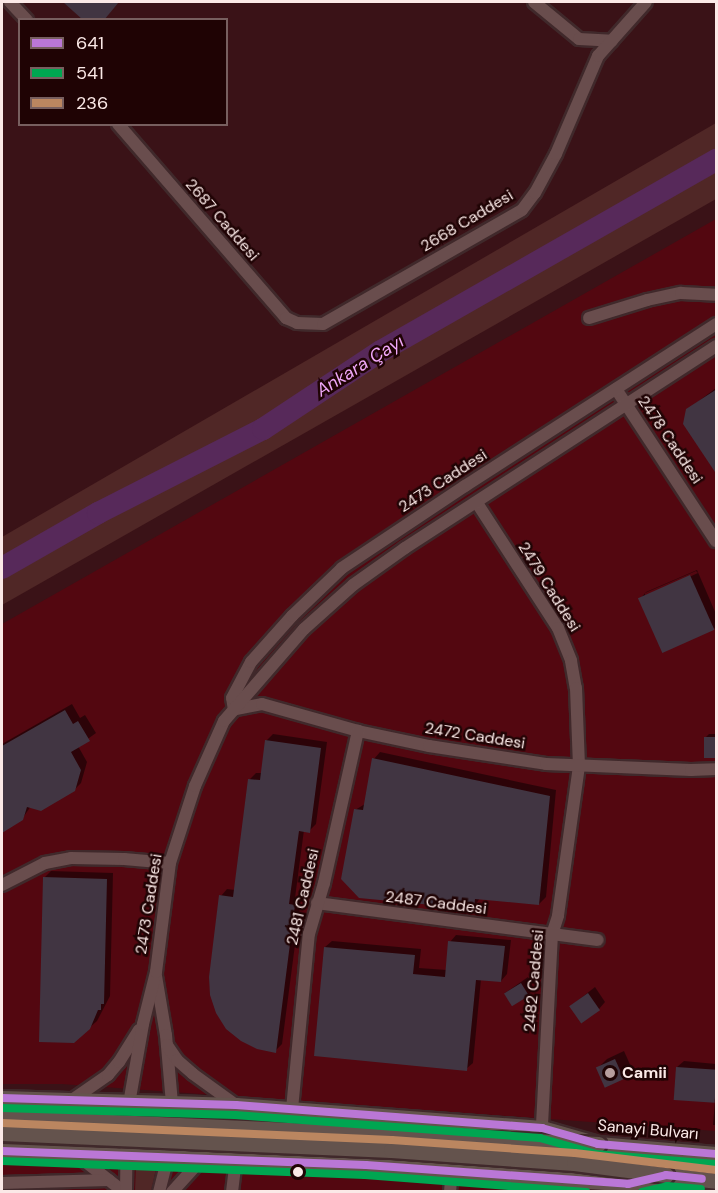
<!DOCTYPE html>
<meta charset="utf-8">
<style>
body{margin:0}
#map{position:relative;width:718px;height:1193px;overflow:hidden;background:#3a1217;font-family:"DM Sans",sans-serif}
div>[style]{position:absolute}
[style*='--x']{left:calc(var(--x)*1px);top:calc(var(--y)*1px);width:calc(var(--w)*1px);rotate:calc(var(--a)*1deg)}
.built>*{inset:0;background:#530710}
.green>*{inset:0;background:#502726}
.shadow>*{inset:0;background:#0007}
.river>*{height:22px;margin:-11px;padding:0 11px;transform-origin:11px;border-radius:11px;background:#57295a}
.building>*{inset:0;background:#413542;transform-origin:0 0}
.roads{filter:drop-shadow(2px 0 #40292b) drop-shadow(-2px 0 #40292b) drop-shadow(0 2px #40292b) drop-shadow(0 -2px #40292b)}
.minor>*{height:12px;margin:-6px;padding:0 6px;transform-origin:6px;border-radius:6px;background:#694d4d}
.major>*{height:15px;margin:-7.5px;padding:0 7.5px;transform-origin:7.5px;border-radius:7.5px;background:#64534d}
.bridges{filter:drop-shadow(2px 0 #40292b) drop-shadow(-2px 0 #40292b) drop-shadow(0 2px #40292b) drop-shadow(0 -2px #40292b)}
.major-bridge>*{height:15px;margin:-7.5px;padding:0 7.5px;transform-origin:7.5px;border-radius:7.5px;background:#64534d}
.bus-1>*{height:8px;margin:-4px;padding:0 4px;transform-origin:4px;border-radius:4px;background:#ba77d6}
.bus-2>*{height:8px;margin:-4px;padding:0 4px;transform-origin:4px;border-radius:4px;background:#00a651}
.bus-3>*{height:8px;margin:-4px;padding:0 4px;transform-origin:4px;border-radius:4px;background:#bb8660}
.dots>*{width:16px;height:16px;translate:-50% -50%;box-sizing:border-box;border:3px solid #1f0304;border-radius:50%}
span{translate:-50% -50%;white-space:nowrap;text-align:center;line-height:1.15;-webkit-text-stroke:5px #1f0304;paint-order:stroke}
.street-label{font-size:16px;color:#fbe9e7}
.poi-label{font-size:16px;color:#fbe9e7;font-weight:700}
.left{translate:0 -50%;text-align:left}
.water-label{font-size:18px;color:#efa7f8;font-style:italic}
.frame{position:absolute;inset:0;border:3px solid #fbe9e7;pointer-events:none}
.legend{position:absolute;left:18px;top:18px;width:210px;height:108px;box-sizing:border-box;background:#1f0304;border:2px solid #775f5f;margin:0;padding:8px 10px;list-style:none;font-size:18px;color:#fbe9e7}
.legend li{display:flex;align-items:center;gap:12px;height:30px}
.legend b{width:30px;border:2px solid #775f5f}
</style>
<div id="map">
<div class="built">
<i style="clip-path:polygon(716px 219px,716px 1131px,62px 1084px,2px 1084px,2px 624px)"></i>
<i style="clip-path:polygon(249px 1150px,643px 1191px,2px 1191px,2px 1160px)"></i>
</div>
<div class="green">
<i style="clip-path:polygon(716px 123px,716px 199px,2px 605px,2px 537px)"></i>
<i style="clip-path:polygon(194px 1115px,716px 1162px,716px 1174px,297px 1136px,234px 1133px,194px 1135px)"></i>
<i style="clip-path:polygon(136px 1165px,157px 1165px,151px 1191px,135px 1191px)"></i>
</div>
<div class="shadow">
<i style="clip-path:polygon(65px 2px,118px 2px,103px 20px,86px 20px)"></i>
<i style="clip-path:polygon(716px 388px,716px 473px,687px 410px)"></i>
<i style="clip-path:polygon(evenodd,697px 570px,716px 614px,716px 626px,714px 629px,640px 599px,646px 592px,697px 570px,696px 571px,698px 573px,645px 597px,645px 593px,696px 571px)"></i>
<i style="clip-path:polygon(72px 704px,80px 718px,85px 715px,96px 733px,78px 746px,87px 762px,81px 783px,74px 790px,31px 806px,22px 819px,2px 831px,2px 744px)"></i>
<i style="clip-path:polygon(273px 734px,327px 742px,316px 824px,309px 831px,304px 830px,295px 898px,301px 899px,282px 1044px,275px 1051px,221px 896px,227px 889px,235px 890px,250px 779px,256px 773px,262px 773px,266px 741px)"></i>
<i style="clip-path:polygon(709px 734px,716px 734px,716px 756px,705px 738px)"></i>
<i style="clip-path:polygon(380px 752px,556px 790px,546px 897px,539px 904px,480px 898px,474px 907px,355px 810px,365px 804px,374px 759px)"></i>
<i style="clip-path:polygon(51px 871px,113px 873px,110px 996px,97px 1021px,89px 1028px,44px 878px)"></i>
<i style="clip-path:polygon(456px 935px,511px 940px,507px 974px,501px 981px,481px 979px,473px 1063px,466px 1069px,325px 947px,332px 941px,421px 949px,419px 968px,447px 970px,450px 942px)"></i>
<i style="clip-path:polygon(528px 977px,534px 989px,528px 995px,505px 993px)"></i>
<i style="clip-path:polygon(595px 987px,605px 1002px,599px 1009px,571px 1006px)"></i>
<i style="clip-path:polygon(624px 1051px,632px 1069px,623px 1078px,606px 1086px,598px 1068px,607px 1059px)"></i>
<i style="clip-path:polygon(684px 1061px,716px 1064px,716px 1125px,713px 1125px,715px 1101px,677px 1067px)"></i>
</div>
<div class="river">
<i style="--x:2;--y:568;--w:111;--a:-29.8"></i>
<i style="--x:98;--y:513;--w:185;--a:-27"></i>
<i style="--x:263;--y:429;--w:141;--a:-33.5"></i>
<i style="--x:381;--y:351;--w:386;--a:-29.7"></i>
</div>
<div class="building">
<i style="clip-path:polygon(63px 2px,119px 2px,104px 20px,83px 20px)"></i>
<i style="clip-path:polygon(717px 389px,717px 475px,683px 424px,686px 409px)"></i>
<i style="left:690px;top:575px;width:60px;height:57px;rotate:66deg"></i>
<i style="clip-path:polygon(65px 710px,73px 724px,78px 721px,90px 741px,71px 752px,81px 770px,75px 791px,41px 811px,27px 807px,23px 820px,2px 833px,2px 746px)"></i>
<i style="left:717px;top:737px;width:21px;height:13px;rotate:90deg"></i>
<i style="clip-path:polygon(265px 740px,321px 748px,310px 833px,299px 831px,289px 904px,295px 905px,276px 1053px,257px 1049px,241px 1041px,226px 1029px,216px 1013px,210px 995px,209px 977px,219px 895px,233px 897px,248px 779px,260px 780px)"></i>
<i style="clip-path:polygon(372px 758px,550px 796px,539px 905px,475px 899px,474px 909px,359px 898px,341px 879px,354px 809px,363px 810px)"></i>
<i style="clip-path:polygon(43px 877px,107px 879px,104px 1004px,101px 1004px,101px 1010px,98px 1010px,90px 1029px,74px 1043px,39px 1042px)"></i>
<i style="clip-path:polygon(448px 941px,505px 946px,501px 982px,476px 980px,467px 1071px,314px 1056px,324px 947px,415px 955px,413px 974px,445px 977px)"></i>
<i style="left:521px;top:983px;width:15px;height:20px;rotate:58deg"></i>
<i style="left:588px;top:993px;width:21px;height:23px;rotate:55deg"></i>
<i style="left:615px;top:1059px;width:22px;height:21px;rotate:66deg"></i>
<i style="left:676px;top:1067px;width:41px;height:33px;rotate:4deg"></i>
</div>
<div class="roads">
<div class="minor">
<i style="--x:10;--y:2;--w:25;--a:47"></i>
<i style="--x:534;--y:2;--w:58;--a:39.4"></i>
<i style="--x:579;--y:39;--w:33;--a:3"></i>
<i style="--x:118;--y:124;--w:257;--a:49.1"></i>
<i style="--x:286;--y:318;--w:12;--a:24"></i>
<i style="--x:297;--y:323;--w:26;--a:2"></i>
<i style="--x:323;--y:324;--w:229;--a:-29.8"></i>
<i style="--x:522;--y:210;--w:21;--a:-53"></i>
<i style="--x:535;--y:193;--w:44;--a:-61.7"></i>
<i style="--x:556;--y:154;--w:107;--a:-66.8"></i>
<i style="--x:598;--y:56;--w:72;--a:-48.4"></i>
<i style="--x:589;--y:318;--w:61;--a:-17.2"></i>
<i style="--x:647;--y:300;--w:35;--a:-12"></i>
<i style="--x:681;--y:293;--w:35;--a:3"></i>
<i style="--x:616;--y:389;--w:182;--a:56.7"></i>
<i style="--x:477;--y:503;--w:149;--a:57.1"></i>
<i style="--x:558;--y:628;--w:35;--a:68"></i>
<i style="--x:571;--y:661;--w:27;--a:80"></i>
<i style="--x:576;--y:688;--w:78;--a:87.8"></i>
<i style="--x:579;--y:766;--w:151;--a:98"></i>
<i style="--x:558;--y:916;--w:19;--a:108"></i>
<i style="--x:552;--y:934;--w:194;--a:93"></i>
<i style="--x:236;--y:709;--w:26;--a:-11"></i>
<i style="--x:262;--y:704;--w:100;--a:15.7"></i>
<i style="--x:358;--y:731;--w:73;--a:11.9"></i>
<i style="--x:429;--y:746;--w:118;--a:8.7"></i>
<i style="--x:546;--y:764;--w:145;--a:2.4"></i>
<i style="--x:691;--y:770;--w:25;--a:-2"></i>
<i style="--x:234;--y:710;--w:12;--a:-99"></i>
<i style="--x:232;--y:698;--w:41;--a:-62.2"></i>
<i style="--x:251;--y:662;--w:62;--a:-48.3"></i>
<i style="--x:292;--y:616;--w:69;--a:-43.8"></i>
<i style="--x:342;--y:568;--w:148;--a:-33.7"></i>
<i style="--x:465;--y:486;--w:299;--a:-32.8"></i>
<i style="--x:2;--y:885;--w:48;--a:-27.1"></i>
<i style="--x:45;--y:863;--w:26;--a:-11"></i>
<i style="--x:71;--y:858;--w:53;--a:1.1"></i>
<i style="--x:124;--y:859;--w:46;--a:5"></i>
<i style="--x:317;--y:903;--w:283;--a:7.5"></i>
<i style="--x:156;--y:976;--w:60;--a:80.4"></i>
<i style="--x:166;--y:1035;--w:80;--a:85"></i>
<i style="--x:173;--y:1115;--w:34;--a:95"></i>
<i style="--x:170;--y:1149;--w:44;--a:104.3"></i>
<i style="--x:167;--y:1045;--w:18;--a:56"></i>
<i style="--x:177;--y:1060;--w:21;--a:41"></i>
<i style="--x:193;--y:1074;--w:53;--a:35.8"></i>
<i style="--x:72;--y:1100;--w:44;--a:-34.8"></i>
<i style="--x:108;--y:1075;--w:17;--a:-50"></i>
<i style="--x:119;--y:1062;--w:38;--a:-58"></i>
<i style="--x:292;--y:1109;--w:176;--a:-84.5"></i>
<i style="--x:309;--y:934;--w:53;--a:-73.6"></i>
<i style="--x:324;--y:883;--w:156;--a:-77.4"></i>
<i style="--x:78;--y:1156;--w:58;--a:38"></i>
<i style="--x:2;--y:1183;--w:107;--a:-1.6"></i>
<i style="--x:126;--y:1192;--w:77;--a:-89.3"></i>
<i style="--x:127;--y:1115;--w:92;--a:-80"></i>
<i style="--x:143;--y:1024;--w:54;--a:-76"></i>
<i style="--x:156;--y:972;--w:110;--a:-82.7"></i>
<i style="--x:170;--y:863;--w:81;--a:-72"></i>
<i style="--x:195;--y:786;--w:71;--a:-66"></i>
<i style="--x:224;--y:721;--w:122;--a:-49"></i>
<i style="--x:304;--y:629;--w:66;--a:-41.9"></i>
<i style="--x:353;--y:585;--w:64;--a:-35.4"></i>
<i style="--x:405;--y:548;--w:371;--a:-33"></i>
<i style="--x:172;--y:1192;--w:43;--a:-47.8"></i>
<i style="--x:232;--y:1192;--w:32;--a:-83"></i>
<i style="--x:450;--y:1192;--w:21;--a:-85"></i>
</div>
<div class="major">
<i style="--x:2;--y:1098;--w:234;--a:1.7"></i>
<i style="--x:236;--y:1105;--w:307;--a:4.3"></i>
<i style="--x:542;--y:1128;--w:58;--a:15.9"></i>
<i style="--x:598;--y:1144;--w:118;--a:4.8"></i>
<i style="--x:2;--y:1151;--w:364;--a:2.2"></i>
<i style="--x:366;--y:1165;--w:263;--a:4.1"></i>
<i style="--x:628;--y:1184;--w:39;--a:-13"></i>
<i style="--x:666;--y:1175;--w:50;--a:6.8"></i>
</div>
</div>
<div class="bridges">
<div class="major-bridge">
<i style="--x:2;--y:1117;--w:597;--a:2.59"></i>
<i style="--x:2;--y:1133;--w:389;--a:2.5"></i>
<i style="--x:391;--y:1150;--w:183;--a:4.1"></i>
<i style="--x:574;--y:1163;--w:93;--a:7.4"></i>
</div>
</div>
<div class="bus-1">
<i style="--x:2;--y:1098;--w:234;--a:1.7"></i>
<i style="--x:236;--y:1105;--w:307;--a:4.3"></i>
<i style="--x:542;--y:1128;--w:58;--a:15.9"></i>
<i style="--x:598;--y:1144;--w:118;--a:4.8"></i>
<i style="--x:2;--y:1151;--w:364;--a:2.2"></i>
<i style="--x:366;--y:1165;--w:263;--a:4.1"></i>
<i style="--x:628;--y:1184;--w:39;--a:-13"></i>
<i style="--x:666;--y:1175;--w:36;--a:6"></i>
</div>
<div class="bus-2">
<i style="--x:2;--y:1108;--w:233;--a:1.7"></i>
<i style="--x:235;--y:1115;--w:306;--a:4.3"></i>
<i style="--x:540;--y:1138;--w:58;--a:15.9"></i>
<i style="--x:596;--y:1154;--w:119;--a:4.8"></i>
<i style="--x:2;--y:1161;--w:363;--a:2.2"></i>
<i style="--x:365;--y:1175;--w:222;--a:4.4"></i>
<i style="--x:642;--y:1192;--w:26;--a:-13"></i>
<i style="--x:667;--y:1186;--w:34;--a:5"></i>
</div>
<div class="bus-3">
<i style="--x:2;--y:1123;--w:390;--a:2.5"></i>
<i style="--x:392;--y:1140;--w:183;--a:4.1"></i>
<i style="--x:575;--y:1153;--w:142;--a:6.9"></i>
</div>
<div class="dots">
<i style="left:610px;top:1073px;background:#b79e9e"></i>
<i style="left:298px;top:1172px;background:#fbe9e7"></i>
</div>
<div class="street-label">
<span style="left:222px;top:220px;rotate:49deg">2687 Caddesi</span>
<span style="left:467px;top:221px;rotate:-31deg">2668 Caddesi</span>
<span style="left:670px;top:440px;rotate:56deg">2478 Caddesi</span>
<span style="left:443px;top:481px;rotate:-33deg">2473 Caddesi</span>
<span style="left:549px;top:587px;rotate:58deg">2479 Caddesi</span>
<span style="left:475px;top:736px;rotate:9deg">2472 Caddesi</span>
<span style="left:303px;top:897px;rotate:-77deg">2481 Caddesi</span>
<span style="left:436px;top:903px;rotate:7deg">2487 Caddesi</span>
<span style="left:149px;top:904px;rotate:-81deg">2473 Caddesi</span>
<span style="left:534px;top:981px;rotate:-85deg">2482 Caddesi</span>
<span style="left:648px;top:1130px;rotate:5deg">Sanayi Bulvarı</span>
</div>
<div class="poi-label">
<span class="left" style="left:622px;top:1073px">Camii</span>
</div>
<div class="water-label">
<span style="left:360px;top:366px;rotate:-32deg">Ankara Çayı</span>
</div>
<div class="frame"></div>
<ul class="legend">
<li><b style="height:8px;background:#ba77d6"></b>641</li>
<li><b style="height:8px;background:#00a651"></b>541</li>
<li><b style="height:8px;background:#bb8660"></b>236</li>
</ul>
</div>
